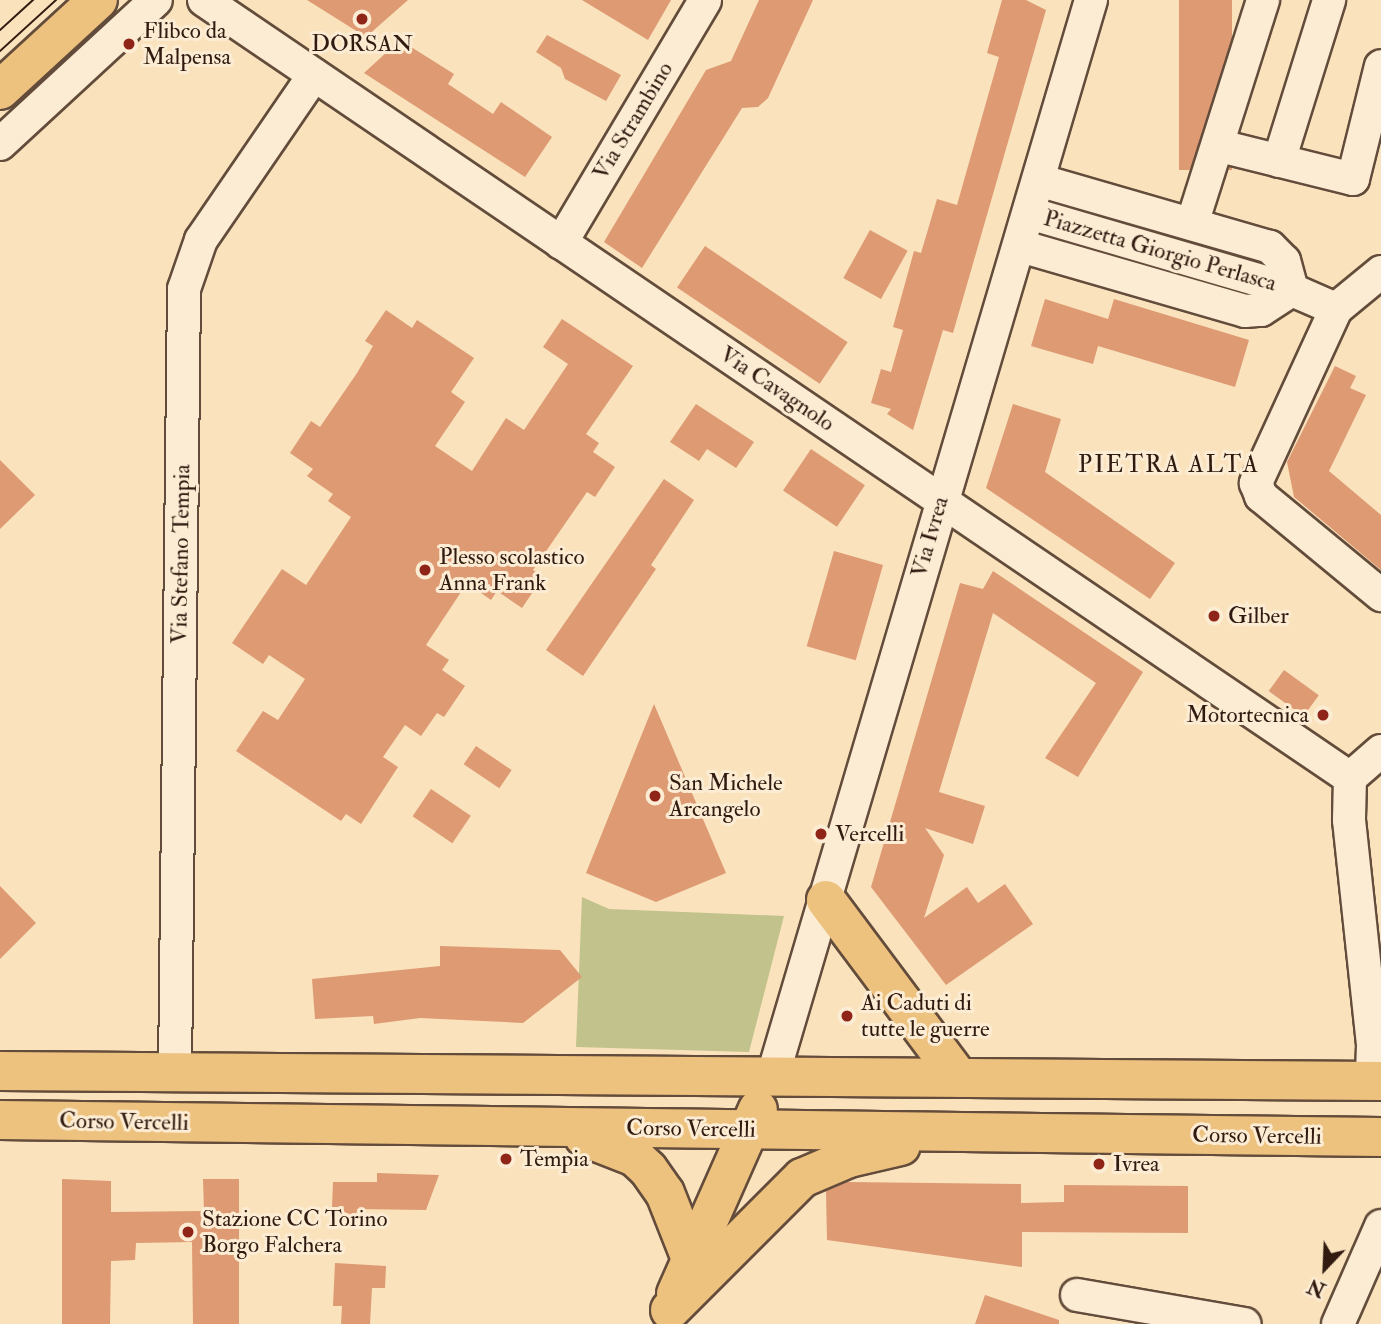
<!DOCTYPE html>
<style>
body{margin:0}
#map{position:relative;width:1381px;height:1324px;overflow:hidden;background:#fae2bc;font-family:"IM FELL Double Pica",serif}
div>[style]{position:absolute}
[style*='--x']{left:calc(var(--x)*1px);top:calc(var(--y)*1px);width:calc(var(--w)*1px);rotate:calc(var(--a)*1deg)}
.green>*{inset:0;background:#c2c28d}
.building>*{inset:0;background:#dd9a73;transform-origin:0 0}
.roads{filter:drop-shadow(2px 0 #634c3b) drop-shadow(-2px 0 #634c3b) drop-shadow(0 2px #634c3b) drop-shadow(0 -2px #634c3b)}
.minor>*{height:32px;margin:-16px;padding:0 16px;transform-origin:16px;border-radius:16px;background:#fcecd3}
.major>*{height:38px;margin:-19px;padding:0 19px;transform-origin:19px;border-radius:19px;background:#edc17e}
.tram>*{height:2px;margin:-1px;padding:0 1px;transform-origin:1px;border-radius:1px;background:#311a10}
.dots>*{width:19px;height:19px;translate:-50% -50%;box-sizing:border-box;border:4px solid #fcecd3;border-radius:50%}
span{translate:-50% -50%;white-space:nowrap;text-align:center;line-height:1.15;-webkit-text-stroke:6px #fcecd3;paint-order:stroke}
.poi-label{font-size:23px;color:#311a10}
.left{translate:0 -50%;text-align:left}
.right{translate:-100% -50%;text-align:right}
.street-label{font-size:23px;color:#311a10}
.neighbourhood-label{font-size:24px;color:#311a10;letter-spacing:2px}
.north{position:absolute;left:1290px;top:1233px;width:70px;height:70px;-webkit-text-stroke:5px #fcecd3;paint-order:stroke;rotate:203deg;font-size:19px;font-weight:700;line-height:28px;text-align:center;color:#311a10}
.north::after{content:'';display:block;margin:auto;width:24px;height:32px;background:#311a10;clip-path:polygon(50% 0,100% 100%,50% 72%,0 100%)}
</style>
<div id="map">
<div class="green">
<i style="clip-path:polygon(582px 897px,609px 909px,784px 916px,749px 1052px,576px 1047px)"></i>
</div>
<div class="building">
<i style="clip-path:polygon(307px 0,408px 0,366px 37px)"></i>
<i style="clip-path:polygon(582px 0,671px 0,648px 40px)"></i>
<i style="clip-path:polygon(759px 0,813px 0,768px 98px,758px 107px,742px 108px,642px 268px,604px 242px,706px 70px,731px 61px)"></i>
<i style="clip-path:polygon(1002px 0,1026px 0,1046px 10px,953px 333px,943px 330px,913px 430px,887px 414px,891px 409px,871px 403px,881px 369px,891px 372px,903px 330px,893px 327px,914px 251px,921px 253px,937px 199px,957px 205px,999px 57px,987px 53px)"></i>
<i style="left:1179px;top:0;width:53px;height:170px"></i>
<i style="clip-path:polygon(547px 35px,621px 75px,606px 101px,565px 79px,561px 68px,536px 52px)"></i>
<i style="clip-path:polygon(400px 40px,454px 74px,448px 84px,493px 114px,501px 102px,552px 137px,525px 177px,364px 73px)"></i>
<i style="left:870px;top:230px;width:43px;height:55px;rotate:29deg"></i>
<i style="left:705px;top:246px;width:172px;height:50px;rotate:34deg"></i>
<i style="clip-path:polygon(1045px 299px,1108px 319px,1114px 299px,1249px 340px,1235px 387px,1098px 346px,1093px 364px,1031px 346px)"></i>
<i style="clip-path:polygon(386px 310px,412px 328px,417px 320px,474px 358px,451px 392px,465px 402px,435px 446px,472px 471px,506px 418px,524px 430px,568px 364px,543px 347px,562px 319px,633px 366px,586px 434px,599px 443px,593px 452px,615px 467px,595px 497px,587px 492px,533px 570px,543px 577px,522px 608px,497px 591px,491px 600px,467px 583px,426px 645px,449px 660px,442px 670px,465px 686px,444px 717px,437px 713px,421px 736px,405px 725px,383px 757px,398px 767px,361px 824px,346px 814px,341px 821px,236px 751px,263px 711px,278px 720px,305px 679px,269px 655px,263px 664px,232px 643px,282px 569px,306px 585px,351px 517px,328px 501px,333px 494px,307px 476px,313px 469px,290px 453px,311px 421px,320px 427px,357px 373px,373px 346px,365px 341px)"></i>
<i style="clip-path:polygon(1335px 366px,1356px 376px,1350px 388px,1366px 395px,1329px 471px,1381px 515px,1381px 570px,1294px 497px,1287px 462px)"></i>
<i style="clip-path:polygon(696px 404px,754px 442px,736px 468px,707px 449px,699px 461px,670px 442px)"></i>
<i style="clip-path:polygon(1013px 404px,1061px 419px,1045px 472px,1175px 563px,1150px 599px,986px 488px)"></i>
<i style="left:811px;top:449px;width:65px;height:50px;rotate:34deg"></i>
<i style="clip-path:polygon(0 460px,35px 495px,0 529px)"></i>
<i style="clip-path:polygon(664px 479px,694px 500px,651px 565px,656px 569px,583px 676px,546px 650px)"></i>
<i style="left:834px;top:551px;width:51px;height:99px;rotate:16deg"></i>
<i style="clip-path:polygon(993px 571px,1143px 672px,1078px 777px,1045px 758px,1096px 683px,993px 613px,939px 792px,985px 806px,973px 844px,925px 828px,944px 855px,924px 918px,967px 887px,978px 903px,1005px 884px,1033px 924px,946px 985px,871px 887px,960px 583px,983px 589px)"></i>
<i style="left:1284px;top:670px;width:43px;height:26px;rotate:36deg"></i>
<i style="clip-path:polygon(654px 704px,726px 873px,656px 902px,586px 873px)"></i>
<i style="left:476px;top:746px;width:43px;height:22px;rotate:34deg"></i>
<i style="left:431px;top:789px;width:48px;height:33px;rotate:34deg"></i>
<i style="clip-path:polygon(0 886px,36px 923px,0 959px)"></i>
<i style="clip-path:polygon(440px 946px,560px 950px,582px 977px,523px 1023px,420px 1018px,374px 1024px,373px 1016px,315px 1019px,312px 979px,440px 966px)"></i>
<i style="clip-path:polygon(377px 1173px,439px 1175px,426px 1210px,357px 1209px,357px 1217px,332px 1207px,333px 1182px,377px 1182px)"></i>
<i style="clip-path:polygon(62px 1179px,111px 1181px,111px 1212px,204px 1211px,203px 1179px,239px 1179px,239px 1324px,193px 1324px,192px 1242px,136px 1243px,135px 1260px,111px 1261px,110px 1324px,62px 1324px)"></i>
<i style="clip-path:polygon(847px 1182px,1021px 1184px,1021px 1203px,1064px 1202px,1064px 1185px,1188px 1186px,1188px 1233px,1022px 1232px,1022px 1267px,827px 1240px,826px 1191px)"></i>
<i style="clip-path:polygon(335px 1263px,386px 1266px,385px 1288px,372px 1288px,370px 1324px,341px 1324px,342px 1306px,333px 1306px)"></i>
<i style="clip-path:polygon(985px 1295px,1059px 1320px,1059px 1324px,975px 1324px)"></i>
</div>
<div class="roads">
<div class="minor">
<i style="--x:204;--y:0;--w:1385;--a:34.17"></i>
<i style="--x:1350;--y:778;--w:42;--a:91.4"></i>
<i style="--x:1349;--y:820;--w:226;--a:83.9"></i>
<i style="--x:1373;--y:1045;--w:36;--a:92"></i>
<i style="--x:0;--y:144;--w:212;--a:-42.7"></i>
<i style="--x:1220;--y:146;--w:137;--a:13.9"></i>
<i style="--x:1353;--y:179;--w:116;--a:-76.1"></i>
<i style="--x:1279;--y:161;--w:169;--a:-72.7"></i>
<i style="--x:1029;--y:213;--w:274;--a:16.3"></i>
<i style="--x:1292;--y:290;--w:48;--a:23.4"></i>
<i style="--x:1192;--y:224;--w:235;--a:-72.4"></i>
<i style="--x:561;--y:243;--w:282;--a:-59.3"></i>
<i style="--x:1020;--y:246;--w:234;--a:16.1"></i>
<i style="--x:1245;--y:311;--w:16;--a:-4"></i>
<i style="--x:1261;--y:310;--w:37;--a:-33"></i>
<i style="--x:1292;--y:290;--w:30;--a:-105"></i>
<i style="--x:1284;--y:261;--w:20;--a:-135"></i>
<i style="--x:1270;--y:247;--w:241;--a:-163.9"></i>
<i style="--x:1381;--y:272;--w:58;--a:140.6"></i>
<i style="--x:1336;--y:309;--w:192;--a:114.7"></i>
<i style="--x:1256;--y:483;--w:14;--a:69"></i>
<i style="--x:1261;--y:496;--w:156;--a:39.5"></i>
<i style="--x:1350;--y:778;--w:41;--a:-41.1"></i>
<i style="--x:175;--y:1071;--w:782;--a:-89.34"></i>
<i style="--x:184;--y:289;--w:52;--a:-70.9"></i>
<i style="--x:201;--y:240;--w:200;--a:-55.6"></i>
<i style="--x:773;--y:1075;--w:1121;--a:-73.52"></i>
<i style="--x:1077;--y:1295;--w:170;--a:9.8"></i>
<i style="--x:1338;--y:1324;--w:107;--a:-66.3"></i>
</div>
<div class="major">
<i style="--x:0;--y:90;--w:133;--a:-42.6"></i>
<i style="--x:826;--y:900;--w:222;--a:53.2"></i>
<i style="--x:0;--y:1071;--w:1381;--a:0.41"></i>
<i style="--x:0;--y:1120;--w:1381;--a:0.71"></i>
<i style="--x:584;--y:1137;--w:55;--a:21.4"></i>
<i style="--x:635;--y:1157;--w:18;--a:43"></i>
<i style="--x:648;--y:1169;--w:29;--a:55"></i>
<i style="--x:665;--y:1193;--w:71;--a:68.5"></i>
<i style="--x:676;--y:1294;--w:202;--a:-66.1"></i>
<i style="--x:670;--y:1310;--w:187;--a:-45"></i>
<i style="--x:802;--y:1178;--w:51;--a:-23.1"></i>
<i style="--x:849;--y:1158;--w:53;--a:-13"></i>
</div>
</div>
<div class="tram">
<i style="--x:0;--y:30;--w:45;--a:-42.3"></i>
<i style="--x:0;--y:51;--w:76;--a:-42.3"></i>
</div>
<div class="dots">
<i style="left:362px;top:19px;background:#8f2418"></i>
<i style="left:129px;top:44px;background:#8f2418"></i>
<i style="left:425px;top:570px;background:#8f2418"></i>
<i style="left:1214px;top:616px;background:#8f2418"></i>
<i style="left:1323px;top:715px;background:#8f2418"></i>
<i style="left:655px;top:796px;background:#8f2418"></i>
<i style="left:821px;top:834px;background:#8f2418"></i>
<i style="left:847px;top:1016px;background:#8f2418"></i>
<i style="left:506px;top:1159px;background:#8f2418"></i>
<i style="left:1099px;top:1164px;background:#8f2418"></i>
<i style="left:188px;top:1232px;background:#8f2418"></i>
</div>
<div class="poi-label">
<span class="left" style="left:143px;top:44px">Flibco da<br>Malpensa</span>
<span style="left:362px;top:44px">DORSAN</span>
<span class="left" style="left:439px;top:570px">Plesso scolastico<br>Anna Frank</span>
<span class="left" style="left:1228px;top:616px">Gilber</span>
<span class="right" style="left:1309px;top:715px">Motortecnica</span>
<span class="left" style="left:669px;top:796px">San Michele<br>Arcangelo</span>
<span class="left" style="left:835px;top:834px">Vercelli</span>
<span class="left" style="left:861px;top:1016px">Ai Caduti di<br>tutte le guerre</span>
<span class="left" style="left:520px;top:1159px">Tempia</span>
<span class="left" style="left:1113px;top:1164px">Ivrea</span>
<span class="left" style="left:202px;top:1232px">Stazione CC Torino<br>Borgo Falchera</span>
</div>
<div class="street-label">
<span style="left:633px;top:121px;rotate:-59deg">Via Strambino</span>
<span style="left:1160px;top:251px;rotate:16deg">Piazzetta Giorgio Perlasca</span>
<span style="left:777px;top:389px;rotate:34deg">Via Cavagnolo</span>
<span style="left:930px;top:537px;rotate:-74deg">Via Ivrea</span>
<span style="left:181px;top:554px;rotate:-89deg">Via Stefano Tempia</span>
<span style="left:124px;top:1122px;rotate:1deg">Corso Vercelli</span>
<span style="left:691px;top:1129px;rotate:1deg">Corso Vercelli</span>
<span style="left:1257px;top:1136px;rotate:1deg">Corso Vercelli</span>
</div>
<div class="neighbourhood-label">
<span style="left:1169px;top:465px">PIETRA ALTA</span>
</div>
<div class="north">N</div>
</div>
